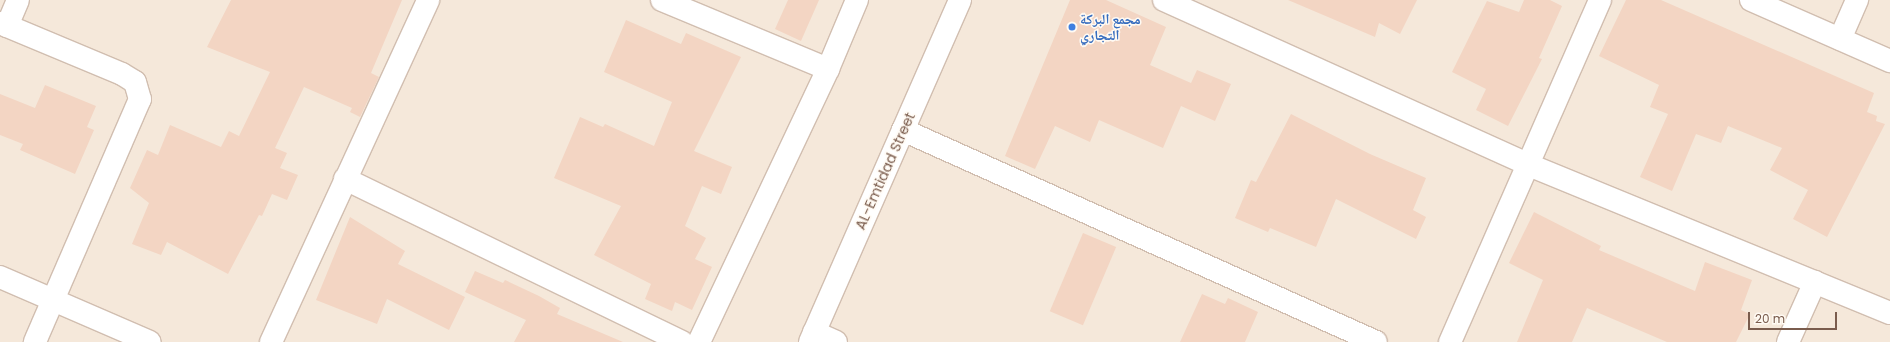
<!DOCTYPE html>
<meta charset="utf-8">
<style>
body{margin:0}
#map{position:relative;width:1890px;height:342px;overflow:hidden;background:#fdf6ec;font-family:Poppins,"Noto Naskh Arabic",sans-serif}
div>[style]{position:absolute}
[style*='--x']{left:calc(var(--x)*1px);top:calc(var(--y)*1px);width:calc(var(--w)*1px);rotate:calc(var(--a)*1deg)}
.residential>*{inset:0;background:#f5e8da;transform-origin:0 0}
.building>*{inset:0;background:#f3d5c3;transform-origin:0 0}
.roads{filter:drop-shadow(1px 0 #d1beb0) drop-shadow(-1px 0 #d1beb0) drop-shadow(0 1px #d1beb0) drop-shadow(0 -1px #d1beb0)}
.minor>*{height:22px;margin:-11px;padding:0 11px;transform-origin:11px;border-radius:11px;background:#fff}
.dots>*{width:11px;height:11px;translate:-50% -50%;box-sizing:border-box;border:2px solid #fffaf3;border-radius:50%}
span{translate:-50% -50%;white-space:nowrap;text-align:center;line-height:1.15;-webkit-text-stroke:3px #fffaf3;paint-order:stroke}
.shop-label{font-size:14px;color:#366cbe;font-weight:700}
.left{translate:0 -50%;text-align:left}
.street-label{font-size:14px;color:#7a5c4d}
.scale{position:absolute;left:1748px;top:312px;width:89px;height:18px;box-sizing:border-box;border:2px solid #7a5c4d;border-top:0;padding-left:5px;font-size:12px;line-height:14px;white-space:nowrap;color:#7a5c4d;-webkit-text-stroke:3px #fffaf3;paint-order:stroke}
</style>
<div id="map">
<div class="residential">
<i style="left:0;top:0;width:1890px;height:342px"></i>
</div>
<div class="building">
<i style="clip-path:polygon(231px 0,402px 0,371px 73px,379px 77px,360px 117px,350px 112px,352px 108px,304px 87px,275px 148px,287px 153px,280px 168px,298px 175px,287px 200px,272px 194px,262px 216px,259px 215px,228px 274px,167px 242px,161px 255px,132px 244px,149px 203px,130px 188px,147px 150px,158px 155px,170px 125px,221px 147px,229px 131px,239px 136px,270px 72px,207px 47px)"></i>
<i style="clip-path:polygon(788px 0,819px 0,801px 41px,775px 29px)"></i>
<i style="clip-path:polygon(1070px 0,1106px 0,1166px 27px,1150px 65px,1191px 83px,1197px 70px,1231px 84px,1215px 121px,1181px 106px,1163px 148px,1099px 120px,1090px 142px,1055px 126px,1035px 169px,1005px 156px)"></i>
<i style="clip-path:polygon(1288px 0,1417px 0,1400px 34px,1379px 23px,1375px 37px)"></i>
<i style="clip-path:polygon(1524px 0,1550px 0,1562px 6px,1539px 58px,1542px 59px,1508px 126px,1476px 110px,1486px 89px,1452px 72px,1487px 1px,1519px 12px)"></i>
<i style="clip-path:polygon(1626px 0,1661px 0,1874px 93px,1867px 112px,1877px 116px,1876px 121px,1885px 124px,1827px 237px,1793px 219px,1808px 190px,1770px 170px,1782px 148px,1728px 126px,1721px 143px,1696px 134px,1672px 191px,1640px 177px,1668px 114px,1650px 107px,1659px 85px,1599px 56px)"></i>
<i style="clip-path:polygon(626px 20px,681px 44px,686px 33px,741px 57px,694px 151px,732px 167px,721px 194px,702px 186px,685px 226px,706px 238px,695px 259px,712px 267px,692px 310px,675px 302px,672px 311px,645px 299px,651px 284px,594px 255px,621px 206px,554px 178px,580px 117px,603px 127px,605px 124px,654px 146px,672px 102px,604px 72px)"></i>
<i style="clip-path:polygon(45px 85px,96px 106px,87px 127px,94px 130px,75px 174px,20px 150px,23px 144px,0 135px,0 94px,35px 108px)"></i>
<i style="clip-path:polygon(1291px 114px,1370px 154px,1426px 178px,1413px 210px,1426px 217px,1416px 239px,1336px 199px,1316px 247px,1270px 228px,1268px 232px,1235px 218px,1251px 180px,1256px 182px)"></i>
<i style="clip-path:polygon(1534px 212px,1601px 246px,1599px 250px,1695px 291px,1705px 262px,1752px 280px,1741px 310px,1750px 314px,1736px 342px,1667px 342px,1587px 308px,1572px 342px,1517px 342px,1543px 280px,1509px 263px)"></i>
<i style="clip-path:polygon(350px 217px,405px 251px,398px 264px,465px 297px,449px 330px,387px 299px,377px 324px,316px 300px)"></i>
<i style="left:1083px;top:233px;width:36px;height:85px;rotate:23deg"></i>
<i style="clip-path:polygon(475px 271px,503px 283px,505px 280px,539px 296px,560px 308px,557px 314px,623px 342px,514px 342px,526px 320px,465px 292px)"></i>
<i style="clip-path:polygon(1202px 294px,1225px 304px,1228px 298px,1258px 312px,1245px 342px,1180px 342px)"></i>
</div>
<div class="roads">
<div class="minor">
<i style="--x:662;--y:0;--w:180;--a:22.6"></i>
<i style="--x:1164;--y:0;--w:401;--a:24.3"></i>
<i style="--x:1529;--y:165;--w:390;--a:22.3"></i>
<i style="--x:1751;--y:0;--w:152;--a:23.7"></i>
<i style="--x:0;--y:23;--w:132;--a:22.7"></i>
<i style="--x:122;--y:74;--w:15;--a:32"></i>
<i style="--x:135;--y:82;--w:18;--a:74"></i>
<i style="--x:140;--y:99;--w:265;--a:113.4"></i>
<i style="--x:7;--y:26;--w:28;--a:-67"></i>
<i style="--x:1840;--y:39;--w:43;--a:-66.4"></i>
<i style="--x:903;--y:130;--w:518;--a:24.14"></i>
<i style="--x:345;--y:179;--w:374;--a:25.8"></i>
<i style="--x:0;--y:277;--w:163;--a:23.4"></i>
<i style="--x:814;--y:332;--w:24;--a:24"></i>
<i style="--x:271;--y:342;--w:376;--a:-65.3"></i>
<i style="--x:699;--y:342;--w:302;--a:-64.7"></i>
<i style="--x:828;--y:69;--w:75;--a:-67.2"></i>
<i style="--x:810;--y:342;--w:373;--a:-66.3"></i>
<i style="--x:1450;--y:342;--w:373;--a:-66.3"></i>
<i style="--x:1788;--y:342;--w:66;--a:-65.8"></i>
</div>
</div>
<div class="dots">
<i style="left:1072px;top:27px;background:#3f7fe0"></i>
</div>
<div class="shop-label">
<span class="left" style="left:1080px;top:27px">مجمع البركة<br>التجاري</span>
</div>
<div class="street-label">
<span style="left:885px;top:171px;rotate:-66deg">AL-Emtidad Street</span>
</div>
<div class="scale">20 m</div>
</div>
